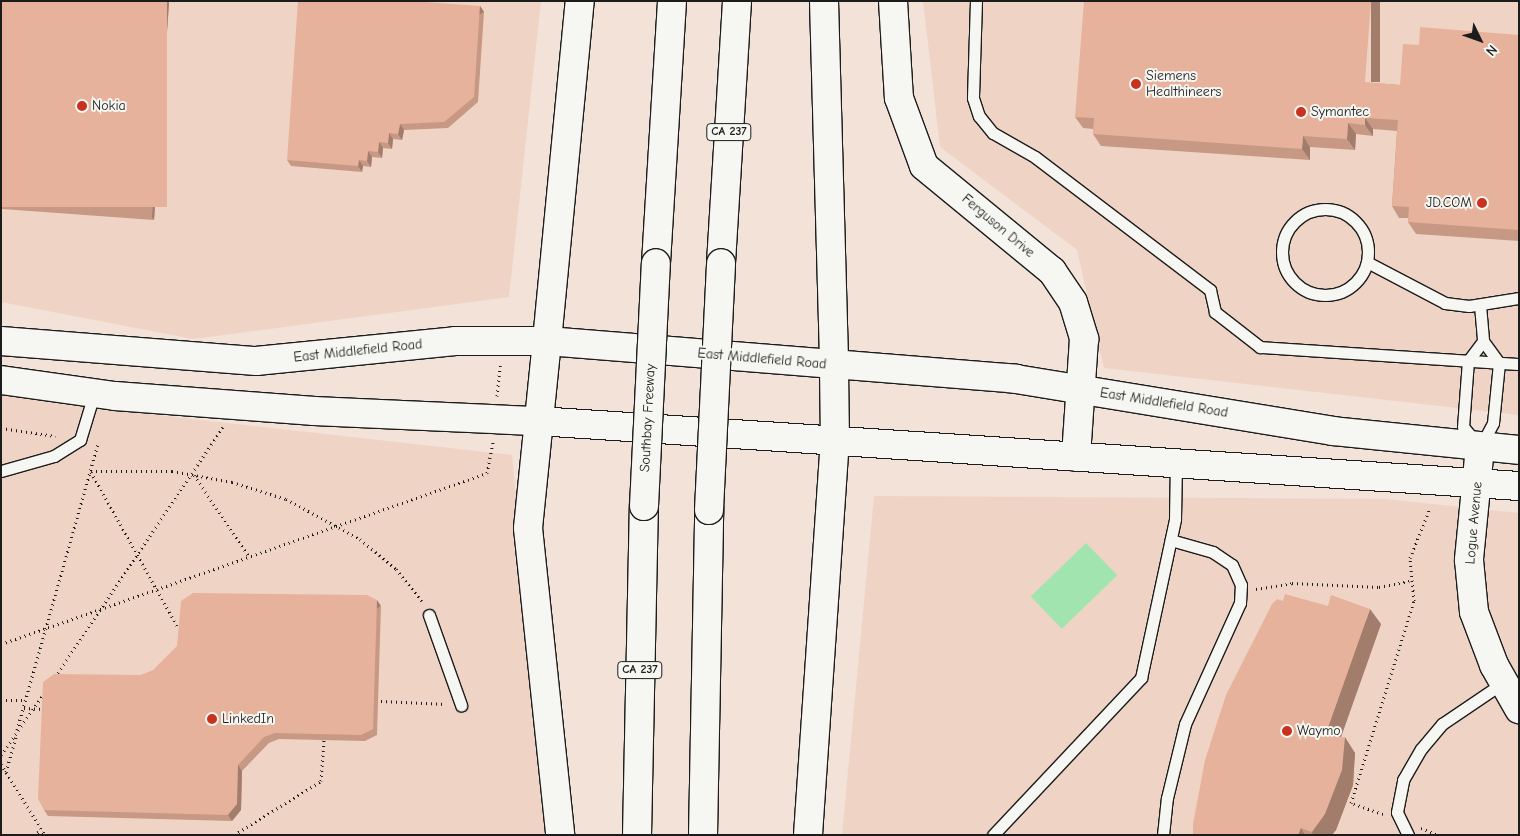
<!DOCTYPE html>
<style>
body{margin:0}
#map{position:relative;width:1520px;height:836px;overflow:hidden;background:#f2e2d8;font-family:"Comic Neue",sans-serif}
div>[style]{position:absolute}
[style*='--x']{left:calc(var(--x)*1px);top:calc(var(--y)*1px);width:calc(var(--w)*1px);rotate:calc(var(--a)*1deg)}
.built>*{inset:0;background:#efd4c6}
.green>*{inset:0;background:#a1e4af;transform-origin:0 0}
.path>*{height:3px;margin-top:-1.5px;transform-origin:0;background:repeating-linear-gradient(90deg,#1c1c1c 0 1px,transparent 0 5px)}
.roads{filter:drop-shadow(1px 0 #1c1c1c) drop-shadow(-1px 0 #1c1c1c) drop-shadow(0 1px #1c1c1c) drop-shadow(0 -1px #1c1c1c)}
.service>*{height:11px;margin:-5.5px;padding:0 5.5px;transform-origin:5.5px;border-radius:5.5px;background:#f6f6f2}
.service>.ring{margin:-5.5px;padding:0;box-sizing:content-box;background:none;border:11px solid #f6f6f2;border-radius:50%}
.tertiary>*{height:28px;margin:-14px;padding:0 14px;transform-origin:14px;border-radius:14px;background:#f6f6f2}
.secondary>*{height:28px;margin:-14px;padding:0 14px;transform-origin:14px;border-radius:14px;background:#f6f6f2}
.motorway>*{height:28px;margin:-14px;padding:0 14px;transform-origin:14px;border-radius:14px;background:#f6f6f2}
.bridges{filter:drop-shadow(1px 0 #1c1c1c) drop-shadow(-1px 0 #1c1c1c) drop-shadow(0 1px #1c1c1c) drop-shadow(0 -1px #1c1c1c)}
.motorway-bridge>*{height:28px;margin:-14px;padding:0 14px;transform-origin:14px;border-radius:14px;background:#f6f6f2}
.wall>*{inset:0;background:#c79985}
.shaded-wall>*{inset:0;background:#a27d6c;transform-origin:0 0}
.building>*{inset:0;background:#e7b29b;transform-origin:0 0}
.dots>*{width:14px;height:14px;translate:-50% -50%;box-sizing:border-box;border:2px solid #f6f6f2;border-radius:50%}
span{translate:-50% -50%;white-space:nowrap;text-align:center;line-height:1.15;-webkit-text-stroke:4px #f6f6f2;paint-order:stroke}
.shield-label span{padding:1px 4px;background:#f6f6f2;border:1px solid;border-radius:4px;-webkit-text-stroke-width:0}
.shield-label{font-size:12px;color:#1c1c1c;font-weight:700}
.poi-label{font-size:14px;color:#1c1c1c}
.left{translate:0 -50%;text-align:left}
.right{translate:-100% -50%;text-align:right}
.street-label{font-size:14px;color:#1c1c1c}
.frame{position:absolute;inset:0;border:2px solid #1c1c1c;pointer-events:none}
.north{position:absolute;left:1455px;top:15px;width:50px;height:50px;-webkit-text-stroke:4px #f6f6f2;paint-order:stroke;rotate:132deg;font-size:14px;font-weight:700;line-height:20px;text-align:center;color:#1c1c1c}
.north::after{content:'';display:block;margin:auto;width:18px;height:22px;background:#1c1c1c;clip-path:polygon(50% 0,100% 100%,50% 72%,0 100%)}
</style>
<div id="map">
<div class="built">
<i style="clip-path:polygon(1px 1px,541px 1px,509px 297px,193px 339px,1px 302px)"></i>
<i style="clip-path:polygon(923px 1px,1519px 1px,1519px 415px,1104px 368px,1077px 250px,940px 147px)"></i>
<i style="clip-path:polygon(1px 393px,59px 404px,512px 455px,549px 835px,1px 835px)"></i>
<i style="clip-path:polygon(874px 496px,1385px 499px,1519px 513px,1519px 835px,842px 835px)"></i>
</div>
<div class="green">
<i style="left:1086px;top:543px;width:45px;height:77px;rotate:46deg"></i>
</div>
<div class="path">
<i style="--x:497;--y:396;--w:31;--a:-84"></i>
<i style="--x:1;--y:428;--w:55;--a:8.4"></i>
<i style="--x:91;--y:471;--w:81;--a:0"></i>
<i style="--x:172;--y:471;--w:61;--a:10.4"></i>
<i style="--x:232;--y:482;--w:57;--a:17.5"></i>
<i style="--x:286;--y:499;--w:84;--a:28.4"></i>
<i style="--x:360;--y:539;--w:47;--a:39.8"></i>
<i style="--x:396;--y:569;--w:41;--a:50.9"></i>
<i style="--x:91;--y:472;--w:176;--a:60.8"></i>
<i style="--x:194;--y:475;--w:100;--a:56"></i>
<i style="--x:1256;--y:589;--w:36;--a:-9"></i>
<i style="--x:1292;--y:583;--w:87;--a:2.6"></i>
<i style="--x:1379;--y:587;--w:31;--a:-11"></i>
<i style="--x:1;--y:644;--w:515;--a:-19.38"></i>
<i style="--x:487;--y:473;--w:32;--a:-79"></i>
<i style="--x:55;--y:677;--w:301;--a:-56.1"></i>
<i style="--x:1;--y:700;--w:25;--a:0"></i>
<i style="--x:381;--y:701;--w:65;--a:2.6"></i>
<i style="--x:24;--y:708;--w:20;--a:3"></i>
<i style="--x:17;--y:730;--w:298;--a:-74.2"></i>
<i style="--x:1;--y:755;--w:73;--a:-55"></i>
<i style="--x:1;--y:764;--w:84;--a:58.2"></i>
<i style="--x:6;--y:772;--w:37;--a:-74"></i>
<i style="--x:1383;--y:814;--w:34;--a:-161"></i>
<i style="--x:1351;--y:803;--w:212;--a:-72.7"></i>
<i style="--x:1414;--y:601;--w:43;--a:-95.3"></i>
<i style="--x:1410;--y:558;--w:54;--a:-68.2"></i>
<i style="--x:1421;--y:828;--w:18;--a:22"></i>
<i style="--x:33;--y:835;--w:10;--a:-29"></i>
<i style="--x:234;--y:835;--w:102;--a:-31.8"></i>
<i style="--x:321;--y:781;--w:41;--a:-85.8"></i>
</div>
<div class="roads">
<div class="service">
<i style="--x:976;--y:1;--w:97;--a:91.8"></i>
<i style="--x:973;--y:98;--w:19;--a:72"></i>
<i style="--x:979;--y:116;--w:22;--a:51"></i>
<i style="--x:993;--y:133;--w:48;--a:29.7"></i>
<i style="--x:1035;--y:157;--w:220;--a:37.2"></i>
<i style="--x:1210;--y:290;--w:23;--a:77"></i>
<i style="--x:1215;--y:312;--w:57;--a:37.9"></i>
<i style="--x:1260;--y:347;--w:260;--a:3.8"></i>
<i class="ring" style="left:1282px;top:209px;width:75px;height:75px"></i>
<i style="--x:1367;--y:262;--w:88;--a:27.7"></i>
<i style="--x:1445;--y:303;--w:24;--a:7"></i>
<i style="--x:1469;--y:306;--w:51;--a:-9.1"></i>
<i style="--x:1480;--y:305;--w:36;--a:85"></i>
<i style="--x:1483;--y:341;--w:27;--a:54"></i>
<i style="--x:1499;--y:363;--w:60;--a:95.7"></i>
<i style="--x:1493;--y:423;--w:27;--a:118"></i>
<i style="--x:1480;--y:447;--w:26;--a:-130"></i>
<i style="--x:1463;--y:427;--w:66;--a:-85.7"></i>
<i style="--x:1468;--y:361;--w:25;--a:-53"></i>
<i style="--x:1;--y:471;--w:55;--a:-15.8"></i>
<i style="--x:54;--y:456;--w:31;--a:-32"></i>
<i style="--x:80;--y:440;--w:48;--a:-73.1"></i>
<i style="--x:429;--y:615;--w:96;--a:70.4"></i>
<i style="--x:993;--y:835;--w:216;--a:-46.7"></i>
<i style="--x:1141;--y:678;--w:163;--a:-77.9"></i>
<i style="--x:1175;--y:519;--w:55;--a:-89"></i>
<i style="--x:1163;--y:835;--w:37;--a:-84"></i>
<i style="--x:1167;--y:798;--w:76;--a:-76.3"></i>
<i style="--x:1185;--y:724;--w:133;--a:-65.6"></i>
<i style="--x:1240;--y:603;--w:18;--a:-87"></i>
<i style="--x:1241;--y:585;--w:22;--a:-114"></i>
<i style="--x:1232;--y:565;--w:23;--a:-146"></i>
<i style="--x:1213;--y:552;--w:44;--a:-164.1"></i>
<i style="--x:1408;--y:835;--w:25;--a:-116"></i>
<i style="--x:1397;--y:812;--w:33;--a:-79"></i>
<i style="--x:1403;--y:780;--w:36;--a:-60"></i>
<i style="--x:1421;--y:749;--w:33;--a:-50"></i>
<i style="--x:1442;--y:724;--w:75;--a:-34.1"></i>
</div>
<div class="tertiary">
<i style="--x:893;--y:1;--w:97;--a:86.5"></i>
<i style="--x:899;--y:98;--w:72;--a:69.8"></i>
<i style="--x:924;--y:166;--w:166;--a:39.4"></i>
<i style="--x:1052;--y:271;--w:37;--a:56"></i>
<i style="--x:1073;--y:302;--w:39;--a:73"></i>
<i style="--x:1084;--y:339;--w:118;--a:93.9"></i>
<i style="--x:1480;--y:447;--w:114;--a:95.6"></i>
<i style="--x:1469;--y:560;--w:52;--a:84.5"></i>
<i style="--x:1474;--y:612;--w:57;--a:69.3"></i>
<i style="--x:1494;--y:665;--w:51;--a:60.4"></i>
</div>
<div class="secondary">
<i style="--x:1;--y:341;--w:256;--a:4.5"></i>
<i style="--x:256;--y:361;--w:200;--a:-5.7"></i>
<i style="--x:455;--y:341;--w:92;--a:0"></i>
<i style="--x:547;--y:341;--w:471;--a:4.6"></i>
<i style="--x:1016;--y:379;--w:321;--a:9.3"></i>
<i style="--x:1333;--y:431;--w:187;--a:5.8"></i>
<i style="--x:547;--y:341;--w:188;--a:95.8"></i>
<i style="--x:528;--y:528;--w:309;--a:84"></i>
<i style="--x:1;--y:380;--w:115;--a:8"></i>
<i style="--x:115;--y:396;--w:200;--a:4.3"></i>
<i style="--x:314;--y:411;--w:224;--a:2.6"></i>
<i style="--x:538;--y:421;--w:983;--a:3.79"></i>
<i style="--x:808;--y:835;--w:395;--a:-86.1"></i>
<i style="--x:835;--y:441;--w:76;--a:-90.8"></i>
</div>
<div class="motorway">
<i style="--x:824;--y:1;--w:364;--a:88.4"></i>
<i style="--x:656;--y:263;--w:262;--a:-86.5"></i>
<i style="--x:721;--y:263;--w:262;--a:-86.5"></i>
<i style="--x:547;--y:341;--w:342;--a:-84.5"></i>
<i style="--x:637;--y:835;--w:329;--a:-88.8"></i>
<i style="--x:703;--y:835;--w:325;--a:-88.9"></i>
</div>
</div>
<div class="bridges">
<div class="motorway-bridge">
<i style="--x:644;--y:506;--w:243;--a:-87.2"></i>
<i style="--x:709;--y:510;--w:247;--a:-87.2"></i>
</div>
</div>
<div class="wall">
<i style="clip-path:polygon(1px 1px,168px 1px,169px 3px,154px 220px,2px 209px,1px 213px)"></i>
<i style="clip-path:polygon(480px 6px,484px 12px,478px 102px,448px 128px,404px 130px,402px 140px,393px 139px,392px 149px,383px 148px,382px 158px,372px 157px,371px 167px,363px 166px,362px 172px,291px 166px,287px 160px)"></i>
<i style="clip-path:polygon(1519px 35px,1519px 241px,1416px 234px,1408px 222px,1408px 218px,1399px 218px,1392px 206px,1397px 131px,1373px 129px,1373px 136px,1356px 134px,1355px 150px,1310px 147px,1310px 160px,1101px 146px,1093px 134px,1093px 129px,1083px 128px,1075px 117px,1374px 83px,1400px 85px,1419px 45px)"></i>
<i style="clip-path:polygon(1283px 601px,1381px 624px,1341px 737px,1355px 753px,1353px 785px,1336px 830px,1332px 835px,1193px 835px)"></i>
<i style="clip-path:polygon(381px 606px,377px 735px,365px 741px,279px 739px,269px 743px,242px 771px,241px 810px,232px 821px,48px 816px,44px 810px,141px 675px)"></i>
</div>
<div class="shaded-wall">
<i style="clip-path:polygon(167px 1px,168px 1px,169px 3px,154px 220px,152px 217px)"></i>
<i style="left:1371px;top:1px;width:9px;height:81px"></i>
<i style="left:480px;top:6px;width:7px;height:91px;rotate:56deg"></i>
<i style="clip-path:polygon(1365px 118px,1373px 129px,1373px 136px,1365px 125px)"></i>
<i style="clip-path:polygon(1348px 123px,1356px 134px,1355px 150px,1347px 139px)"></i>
<i style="clip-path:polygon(400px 124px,404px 130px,402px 140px,398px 134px)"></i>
<i style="clip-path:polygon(389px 133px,393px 139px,392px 149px,388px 143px)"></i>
<i style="clip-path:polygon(1303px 136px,1310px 147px,1310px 160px,1302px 149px)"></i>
<i style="clip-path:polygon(379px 142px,383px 148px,382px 158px,378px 152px)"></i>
<i style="clip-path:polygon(368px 151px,372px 157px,371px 167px,367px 161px)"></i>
<i style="clip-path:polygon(359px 160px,363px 166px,362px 172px,358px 166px)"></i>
<i style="left:377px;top:600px;width:7px;height:129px;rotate:56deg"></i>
<i style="clip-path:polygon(1370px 609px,1381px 624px,1336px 751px,1325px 736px)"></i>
<i style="clip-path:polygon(1345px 737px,1355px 753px,1353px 785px,1336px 830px,1332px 835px,1313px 835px,1312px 832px)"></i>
<i style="clip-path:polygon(238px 765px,242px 771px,241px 810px,232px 821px,228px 815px)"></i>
<i style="clip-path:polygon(1301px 828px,1305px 835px,1298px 835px)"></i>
</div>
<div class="building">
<i style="left:1px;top:1px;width:166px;height:206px"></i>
<i style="clip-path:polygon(298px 1px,413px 1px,480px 6px,474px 97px,444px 122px,400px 124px,398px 134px,389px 133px,388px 143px,379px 142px,378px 152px,368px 151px,367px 161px,359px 160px,358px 166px,287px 160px)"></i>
<i style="clip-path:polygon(1084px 1px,1371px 1px,1365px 82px,1400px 85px,1403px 44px,1419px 45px,1420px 27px,1519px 35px,1519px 230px,1408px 222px,1409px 207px,1392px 206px,1398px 120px,1365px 118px,1365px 125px,1348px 123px,1347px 139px,1303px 136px,1302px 149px,1093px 134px,1094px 118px,1075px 117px)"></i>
<i style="clip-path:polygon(193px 593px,367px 595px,377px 600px,373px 729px,361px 735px,275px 733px,264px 737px,238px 765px,237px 804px,228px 815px,44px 810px,38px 799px,43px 682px,54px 674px,141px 675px,153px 670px,177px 646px,181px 601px)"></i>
<i style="clip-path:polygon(1285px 594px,1328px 606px,1331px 595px,1370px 609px,1325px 736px,1345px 737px,1342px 770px,1325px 814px,1312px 832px,1301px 828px,1298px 835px,1193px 835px,1193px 824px,1205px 760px,1226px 695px,1272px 604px,1277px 599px,1283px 601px)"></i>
</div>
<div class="dots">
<i style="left:1136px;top:84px;background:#c8321e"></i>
<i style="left:82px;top:106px;background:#c8321e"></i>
<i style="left:1301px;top:112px;background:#c8321e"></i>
<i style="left:1482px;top:203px;background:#c8321e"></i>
<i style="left:212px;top:719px;background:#c8321e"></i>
<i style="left:1287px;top:731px;background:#c8321e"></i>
</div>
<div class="shield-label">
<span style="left:729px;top:132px">CA 237</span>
<span style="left:640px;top:670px">CA 237</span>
</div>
<div class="poi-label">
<span class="left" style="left:1146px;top:84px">Siemens<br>Healthineers</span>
<span class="left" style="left:92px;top:106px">Nokia</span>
<span class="left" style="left:1311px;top:112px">Symantec</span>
<span class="right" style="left:1472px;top:203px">JD.COM</span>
<span class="left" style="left:222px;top:719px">LinkedIn</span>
<span class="left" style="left:1297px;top:731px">Waymo</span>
</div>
<div class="street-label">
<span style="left:998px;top:226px;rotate:40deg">Ferguson Drive</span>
<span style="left:358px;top:351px;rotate:-6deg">East Middlefield Road</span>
<span style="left:762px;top:359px;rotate:5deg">East Middlefield Road</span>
<span style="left:1164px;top:403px;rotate:9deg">East Middlefield Road</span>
<span style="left:648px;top:418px;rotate:-87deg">Southbay Freeway</span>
<span style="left:1474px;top:523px;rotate:-85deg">Logue Avenue</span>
</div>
<div class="frame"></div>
<div class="north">N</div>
</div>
